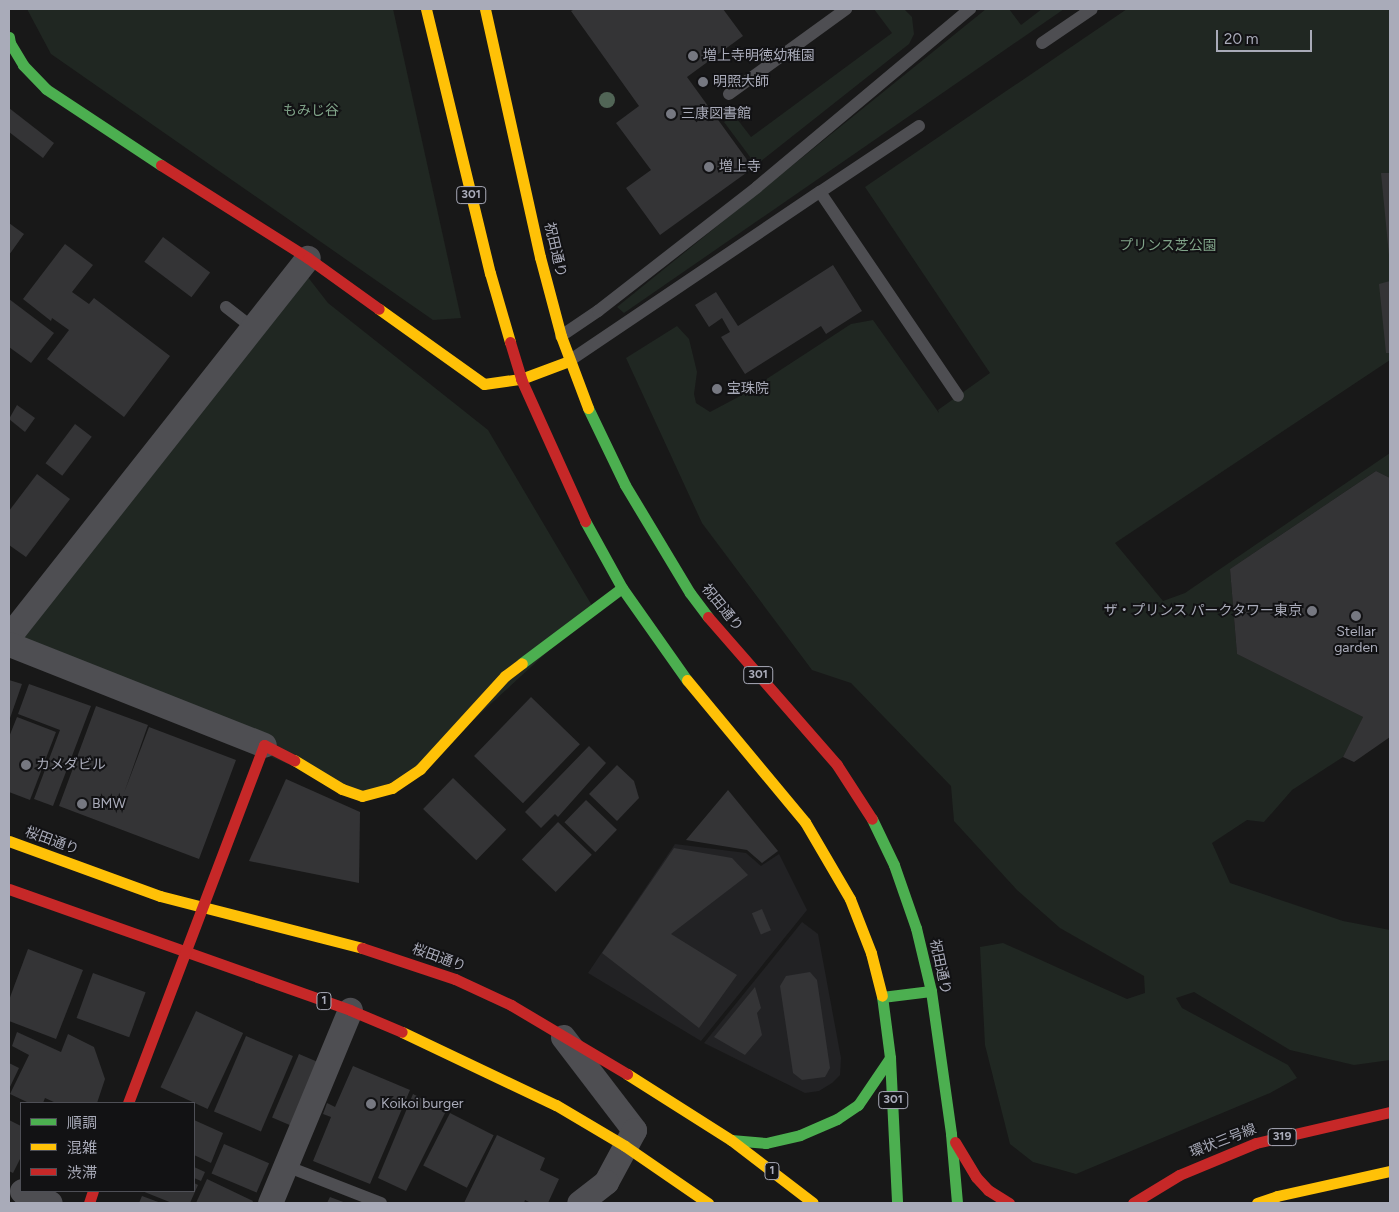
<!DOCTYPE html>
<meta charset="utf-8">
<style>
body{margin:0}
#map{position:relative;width:1399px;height:1212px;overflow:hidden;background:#181818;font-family:Figtree,"Noto Sans JP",sans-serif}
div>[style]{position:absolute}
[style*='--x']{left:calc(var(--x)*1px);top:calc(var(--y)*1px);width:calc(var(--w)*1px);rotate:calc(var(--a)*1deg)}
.built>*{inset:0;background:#222224}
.green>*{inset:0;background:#202722}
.building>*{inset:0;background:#343436;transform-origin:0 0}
.lane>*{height:12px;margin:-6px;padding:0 6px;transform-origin:6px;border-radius:6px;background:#4e4e52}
.street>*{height:25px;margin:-12.5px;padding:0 12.5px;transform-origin:12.5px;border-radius:12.5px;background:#4e4e52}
.fast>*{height:11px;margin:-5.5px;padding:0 5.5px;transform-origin:5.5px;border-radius:5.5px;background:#4caf50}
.slow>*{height:11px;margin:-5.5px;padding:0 5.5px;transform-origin:5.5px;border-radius:5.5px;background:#ffc107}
.jam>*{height:11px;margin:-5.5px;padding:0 5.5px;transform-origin:5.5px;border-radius:5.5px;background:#c62828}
.trees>*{width:16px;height:16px;margin:-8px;border-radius:50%;background:#516556}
.dots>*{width:14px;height:14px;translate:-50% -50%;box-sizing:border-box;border:2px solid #121214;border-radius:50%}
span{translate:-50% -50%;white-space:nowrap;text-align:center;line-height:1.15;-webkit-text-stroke:4px #121214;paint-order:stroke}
.shield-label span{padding:1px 4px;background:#121214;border:1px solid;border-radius:4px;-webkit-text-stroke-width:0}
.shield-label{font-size:12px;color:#a9abb9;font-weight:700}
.poi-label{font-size:14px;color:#a9abb9}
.left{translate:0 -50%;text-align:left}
.right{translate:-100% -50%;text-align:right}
.park-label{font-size:14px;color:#80a489}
.street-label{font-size:14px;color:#a9abb9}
.frame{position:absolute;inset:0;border:10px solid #a9abb9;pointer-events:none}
.legend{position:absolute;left:20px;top:1102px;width:175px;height:90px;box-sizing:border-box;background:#121214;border:1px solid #4e4f56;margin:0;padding:6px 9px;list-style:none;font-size:15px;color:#a9abb9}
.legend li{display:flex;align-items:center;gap:10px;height:25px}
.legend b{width:25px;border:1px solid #4e4f56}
.scale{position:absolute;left:1216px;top:30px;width:96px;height:22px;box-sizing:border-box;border:2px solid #a9abb9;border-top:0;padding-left:6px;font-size:15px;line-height:18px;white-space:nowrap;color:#a9abb9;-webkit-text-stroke:4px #121214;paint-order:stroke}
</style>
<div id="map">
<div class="built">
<i style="clip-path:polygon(675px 844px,746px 853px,761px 866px,779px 854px,807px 910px,701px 1041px,588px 973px)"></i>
<i style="clip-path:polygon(802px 922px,818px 934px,841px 1058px,840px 1075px,832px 1083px,819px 1091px,805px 1093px,704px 1043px)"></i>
</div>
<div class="green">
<i style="clip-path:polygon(27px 9px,393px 9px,461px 318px,433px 320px,51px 54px)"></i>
<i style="clip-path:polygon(874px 9px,905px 10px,912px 17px,913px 26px,914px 34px,909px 44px,756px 165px,724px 122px,734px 115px,751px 137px,892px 33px)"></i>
<i style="clip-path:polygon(986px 9px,1009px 9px,1021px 25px,1042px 9px,1064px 9px,624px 313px,617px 307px)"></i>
<i style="clip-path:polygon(1127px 9px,1390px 9px,1390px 360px,1115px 543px,1163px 601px,1185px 593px,1390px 453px,1390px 478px,1376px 471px,1230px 569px,1237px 654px,1363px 717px,1343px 757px,1292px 790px,1264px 822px,1247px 820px,1212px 843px,1230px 883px,1343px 921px,1390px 930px,1390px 1060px,1354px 1065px,1290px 1050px,1194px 992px,1176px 998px,1182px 1008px,1288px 1065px,1297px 1078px,1270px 1093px,1076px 1174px,1033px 1162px,1010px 1144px,985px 1045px,980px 947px,1003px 943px,1127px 999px,1145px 993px,1144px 976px,1060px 928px,1017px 890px,954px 821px,951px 786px,851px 683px,812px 670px,702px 523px,626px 358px,677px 326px,689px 339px,697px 372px,694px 394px,696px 403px,710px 412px,742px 395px,851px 324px,873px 320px,939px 413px,938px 410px,990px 373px,865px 187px)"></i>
<i style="clip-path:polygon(300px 267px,328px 303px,488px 430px,594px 609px,420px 769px,362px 796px,9px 644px)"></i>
</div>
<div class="building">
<i style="clip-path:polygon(575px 9px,723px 9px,743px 36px,687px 77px,753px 168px,660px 235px,626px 188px,651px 170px,616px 123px,639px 106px,571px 11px)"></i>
<i style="clip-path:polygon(9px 108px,54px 143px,43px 158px,9px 132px)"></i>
<i style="clip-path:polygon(1381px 173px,1390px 173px,1390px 255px,1389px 255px)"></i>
<i style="clip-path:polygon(9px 223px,24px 234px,9px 255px)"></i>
<i style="left:163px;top:237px;width:59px;height:31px;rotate:37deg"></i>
<i style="clip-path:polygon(65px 244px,93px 265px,72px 292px,89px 304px,94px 298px,170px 356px,124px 417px,47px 359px,69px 330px,52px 318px,51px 321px,23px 299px)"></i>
<i style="clip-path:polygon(833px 265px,862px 311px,826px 334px,821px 326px,745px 374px,721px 337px,730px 332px,722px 318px,709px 327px,695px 305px,716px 292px,738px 326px)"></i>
<i style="clip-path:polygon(1390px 281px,1390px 353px,1386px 353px,1379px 284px)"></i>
<i style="clip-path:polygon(9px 299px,54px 333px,31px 363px,9px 347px)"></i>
<i style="clip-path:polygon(17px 405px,35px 418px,25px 432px,9px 419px)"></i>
<i style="left:75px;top:424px;width:21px;height:49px;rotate:37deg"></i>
<i style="clip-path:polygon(1376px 471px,1390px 478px,1390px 737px,1354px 762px,1343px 757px,1363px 717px,1237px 654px,1230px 569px)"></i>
<i style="clip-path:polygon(37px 474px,70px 499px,26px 557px,9px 545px,9px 511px)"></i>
<i style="clip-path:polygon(9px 680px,22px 684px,9px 721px)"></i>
<i style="clip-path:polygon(29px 684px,91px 706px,53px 806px,34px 799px,60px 730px,18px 714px)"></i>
<i style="left:531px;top:697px;width:68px;height:82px;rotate:44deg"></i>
<i style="clip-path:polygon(96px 706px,148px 725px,124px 793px,149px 727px,236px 760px,199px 859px,59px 806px)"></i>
<i style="clip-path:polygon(17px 717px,56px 732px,30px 800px,9px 792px,9px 737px)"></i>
<i style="clip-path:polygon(589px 746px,606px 763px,558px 817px,555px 814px,541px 828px,525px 812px)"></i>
<i style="clip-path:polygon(617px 765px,634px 781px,639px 798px,617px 821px,589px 794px)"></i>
<i style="left:453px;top:778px;width:74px;height:43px;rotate:44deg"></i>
<i style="clip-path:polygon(286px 779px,360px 812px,359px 883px,249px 861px)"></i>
<i style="clip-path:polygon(728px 790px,778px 851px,762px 863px,747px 850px,686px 840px)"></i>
<i style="left:586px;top:800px;width:43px;height:31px;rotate:44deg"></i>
<i style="left:558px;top:822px;width:47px;height:52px;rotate:44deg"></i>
<i style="clip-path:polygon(674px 848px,732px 858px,748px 875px,671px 934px,737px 975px,699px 1028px,602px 953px)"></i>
<i style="left:762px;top:909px;width:23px;height:11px;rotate:67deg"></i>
<i style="clip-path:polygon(28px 949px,83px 970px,56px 1039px,9px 1021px,9px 1000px)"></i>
<i style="clip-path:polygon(810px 972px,817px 980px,830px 1068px,825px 1077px,802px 1080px,793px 1073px,780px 986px,786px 976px)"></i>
<i style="left:93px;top:973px;width:56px;height:48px;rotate:20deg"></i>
<i style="clip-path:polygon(755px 987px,761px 1008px,757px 1013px,762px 1035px,745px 1055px,714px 1037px)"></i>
<i style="left:196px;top:1011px;width:52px;height:84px;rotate:25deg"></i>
<i style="clip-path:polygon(17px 1032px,61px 1052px,68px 1034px,94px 1047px,105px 1079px,97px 1103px,56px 1103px,45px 1098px,43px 1103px,29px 1103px,10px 1094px,29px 1055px,12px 1046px)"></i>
<i style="left:246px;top:1036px;width:51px;height:82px;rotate:23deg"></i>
<i style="left:299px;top:1054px;width:30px;height:69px;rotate:23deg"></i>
<i style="clip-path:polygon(9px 1063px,19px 1068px,9px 1089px)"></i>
<i style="clip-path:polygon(353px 1066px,410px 1090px,370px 1184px,313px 1161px,331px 1117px,323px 1114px,327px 1103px,335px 1107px)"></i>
<i style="clip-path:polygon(413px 1094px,446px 1111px,406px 1191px,378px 1178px)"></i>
<i style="left:450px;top:1113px;width:49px;height:59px;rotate:27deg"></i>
<i style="clip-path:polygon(9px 1120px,21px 1126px,21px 1157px,13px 1173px,9px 1171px)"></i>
<i style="clip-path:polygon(194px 1120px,223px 1133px,211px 1163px,194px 1155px)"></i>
<i style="clip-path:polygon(497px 1135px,545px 1158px,540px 1170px,559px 1179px,548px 1203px,531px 1203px,525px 1200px,524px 1203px,464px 1203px)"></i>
<i style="left:224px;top:1144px;width:49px;height:32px;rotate:23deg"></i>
<i style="clip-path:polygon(194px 1167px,205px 1172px,201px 1181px,194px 1178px)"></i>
<i style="clip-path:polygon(207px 1179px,253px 1201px,252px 1203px,196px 1203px)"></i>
<i style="clip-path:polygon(194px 1183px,198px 1185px,190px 1203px,172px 1203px,142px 1191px,194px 1191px)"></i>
<i style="clip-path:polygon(142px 1196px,161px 1203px,139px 1203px)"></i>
<i style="clip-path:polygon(330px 1197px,346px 1203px,327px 1203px)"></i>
</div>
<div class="lane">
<i style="--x:1042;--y:43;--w:60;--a:-34.2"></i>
<i style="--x:729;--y:94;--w:145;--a:-36"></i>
<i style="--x:820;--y:192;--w:119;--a:-33.7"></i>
<i style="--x:226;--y:307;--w:33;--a:38"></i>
<i style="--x:561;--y:336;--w:45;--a:-34"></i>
<i style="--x:598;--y:311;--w:202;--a:-37.9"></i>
<i style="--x:757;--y:187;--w:278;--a:-39.9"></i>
<i style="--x:569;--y:361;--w:303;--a:-34"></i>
<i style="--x:820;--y:192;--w:246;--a:55.9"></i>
<i style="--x:286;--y:1166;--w:102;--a:21.3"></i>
</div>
<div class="street">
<i style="--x:9;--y:636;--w:482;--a:-51.7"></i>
<i style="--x:9;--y:644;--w:274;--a:21.6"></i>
<i style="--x:563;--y:1037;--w:117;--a:52.6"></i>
<i style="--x:634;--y:1130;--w:59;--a:118.3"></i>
<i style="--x:606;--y:1182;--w:34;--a:142"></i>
<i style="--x:22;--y:1191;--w:30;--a:23"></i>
<i style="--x:270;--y:1203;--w:209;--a:-67.5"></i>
</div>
<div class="fast">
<i style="--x:9;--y:37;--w:6;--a:81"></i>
<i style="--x:10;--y:43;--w:26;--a:59"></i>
<i style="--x:23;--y:65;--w:33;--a:46"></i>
<i style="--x:46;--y:89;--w:138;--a:33.5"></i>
<i style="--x:588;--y:408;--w:85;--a:64.3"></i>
<i style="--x:625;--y:485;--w:126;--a:59"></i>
<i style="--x:690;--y:593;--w:30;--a:53"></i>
<i style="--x:585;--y:521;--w:77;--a:61.1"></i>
<i style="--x:622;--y:588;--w:113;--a:54.8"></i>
<i style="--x:522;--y:663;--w:125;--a:-36.9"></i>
<i style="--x:872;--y:819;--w:51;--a:64.4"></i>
<i style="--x:894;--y:865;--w:67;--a:70.8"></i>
<i style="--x:916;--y:928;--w:65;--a:76.6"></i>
<i style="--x:931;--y:991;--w:144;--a:82"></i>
<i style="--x:951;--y:1134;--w:69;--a:85"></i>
<i style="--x:882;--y:996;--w:63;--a:82.6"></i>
<i style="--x:890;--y:1058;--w:145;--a:87.2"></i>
<i style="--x:882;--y:997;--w:49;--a:-7"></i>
<i style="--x:731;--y:1140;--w:35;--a:5"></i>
<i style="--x:766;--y:1143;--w:35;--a:-13"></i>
<i style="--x:800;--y:1135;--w:40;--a:-23.4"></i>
<i style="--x:837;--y:1119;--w:25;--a:-34"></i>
<i style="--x:858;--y:1105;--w:57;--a:-55.8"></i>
</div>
<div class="slow">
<i style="--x:426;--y:9;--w:272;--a:76.4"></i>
<i style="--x:490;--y:273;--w:72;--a:73.8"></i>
<i style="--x:485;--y:9;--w:254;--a:77.5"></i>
<i style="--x:540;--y:257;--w:82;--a:75.1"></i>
<i style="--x:561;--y:336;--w:77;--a:69.4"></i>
<i style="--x:379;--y:309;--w:129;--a:35.5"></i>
<i style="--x:484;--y:384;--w:37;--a:-8"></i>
<i style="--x:521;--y:379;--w:51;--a:-20.6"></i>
<i style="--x:687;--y:680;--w:185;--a:50.3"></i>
<i style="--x:805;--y:822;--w:89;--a:59.7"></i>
<i style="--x:850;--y:899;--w:58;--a:68.7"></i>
<i style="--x:871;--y:953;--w:44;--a:75.7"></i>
<i style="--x:294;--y:760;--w:56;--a:31.1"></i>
<i style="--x:342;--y:789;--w:21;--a:19"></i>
<i style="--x:362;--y:796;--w:31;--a:-15"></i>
<i style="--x:392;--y:788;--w:34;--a:-34"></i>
<i style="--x:420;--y:769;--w:126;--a:-47.6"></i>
<i style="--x:505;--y:676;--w:21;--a:-37"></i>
<i style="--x:9;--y:841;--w:161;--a:20"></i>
<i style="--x:160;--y:896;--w:209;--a:14.4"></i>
<i style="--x:402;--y:1032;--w:170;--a:25.4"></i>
<i style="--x:556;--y:1105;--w:80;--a:30.7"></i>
<i style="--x:625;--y:1146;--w:101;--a:34.5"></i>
<i style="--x:627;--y:1074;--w:123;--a:32.4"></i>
<i style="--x:731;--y:1140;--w:103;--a:37.5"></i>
<i style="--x:1257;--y:1203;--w:21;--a:-19"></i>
<i style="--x:1277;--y:1196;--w:116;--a:-12.5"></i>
</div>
<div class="jam">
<i style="--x:161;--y:165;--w:174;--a:32.3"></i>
<i style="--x:308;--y:258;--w:87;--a:35.7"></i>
<i style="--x:510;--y:342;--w:39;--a:73"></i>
<i style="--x:521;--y:379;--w:156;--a:65.7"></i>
<i style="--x:708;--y:617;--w:196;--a:48.9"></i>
<i style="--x:837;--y:765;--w:64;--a:57.1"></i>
<i style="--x:9;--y:889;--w:362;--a:19.5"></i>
<i style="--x:350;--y:1010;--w:56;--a:22.9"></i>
<i style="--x:362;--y:948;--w:98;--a:18.4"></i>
<i style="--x:455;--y:979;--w:62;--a:24.9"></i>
<i style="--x:511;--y:1005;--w:135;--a:30.7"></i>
<i style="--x:128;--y:1103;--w:383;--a:-69.2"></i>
<i style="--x:264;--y:745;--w:34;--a:27"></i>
<i style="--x:955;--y:1142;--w:41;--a:59"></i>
<i style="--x:976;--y:1177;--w:18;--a:47"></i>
<i style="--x:988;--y:1190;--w:25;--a:32"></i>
<i style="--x:89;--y:1203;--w:13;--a:-72"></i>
<i style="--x:1133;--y:1203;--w:54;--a:-31.3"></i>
<i style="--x:1179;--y:1175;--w:83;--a:-22.6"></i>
<i style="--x:1256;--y:1143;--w:138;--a:-13"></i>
</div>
<div class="trees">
<i style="left:607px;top:100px"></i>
</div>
<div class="dots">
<i style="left:693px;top:56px;background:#767881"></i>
<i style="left:703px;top:82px;background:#767881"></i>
<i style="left:671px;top:114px;background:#767881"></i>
<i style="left:709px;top:167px;background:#767881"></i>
<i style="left:717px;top:389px;background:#767881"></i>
<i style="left:1312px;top:611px;background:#767881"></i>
<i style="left:1356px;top:616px;background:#767881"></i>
<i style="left:26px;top:765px;background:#767881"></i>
<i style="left:82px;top:804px;background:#767881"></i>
<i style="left:371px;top:1104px;background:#767881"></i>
</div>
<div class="shield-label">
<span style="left:471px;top:195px">301</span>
<span style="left:758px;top:675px">301</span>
<span style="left:324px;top:1001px">1</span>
<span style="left:893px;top:1100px">301</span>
<span style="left:1282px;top:1137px">319</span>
<span style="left:772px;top:1171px">1</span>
</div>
<div class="poi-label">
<span class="left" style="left:703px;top:56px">増上寺明徳幼稚園</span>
<span class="left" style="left:713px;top:82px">明照大師</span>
<span class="left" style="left:681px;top:114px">三康図書館</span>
<span class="left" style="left:719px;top:167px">増上寺</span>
<span class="left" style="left:727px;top:389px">宝珠院</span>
<span class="right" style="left:1302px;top:611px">ザ・プリンス パークタワー東京</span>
<span style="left:1356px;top:640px">Stellar<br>garden</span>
<span class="left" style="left:36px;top:765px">カメダビル</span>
<span class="left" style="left:92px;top:804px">BMW</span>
<span class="left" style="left:381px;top:1104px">Koikoi burger</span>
</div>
<div class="park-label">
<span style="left:311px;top:111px">もみじ谷</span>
<span style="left:1168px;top:246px">プリンス芝公園</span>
</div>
<div class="street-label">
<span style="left:555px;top:250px;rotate:77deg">祝田通り</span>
<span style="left:722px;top:608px;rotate:51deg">祝田通り</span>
<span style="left:52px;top:841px;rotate:20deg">桜田通り</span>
<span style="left:439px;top:958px;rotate:20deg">桜田通り</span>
<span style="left:940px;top:967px;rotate:78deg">祝田通り</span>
<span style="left:1223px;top:1141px;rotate:-21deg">環状三号線</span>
</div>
<div class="frame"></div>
<ul class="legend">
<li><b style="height:6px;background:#4caf50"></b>順調</li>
<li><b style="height:6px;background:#ffc107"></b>混雑</li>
<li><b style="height:6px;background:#c62828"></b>渋滞</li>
</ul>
<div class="scale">20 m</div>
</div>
